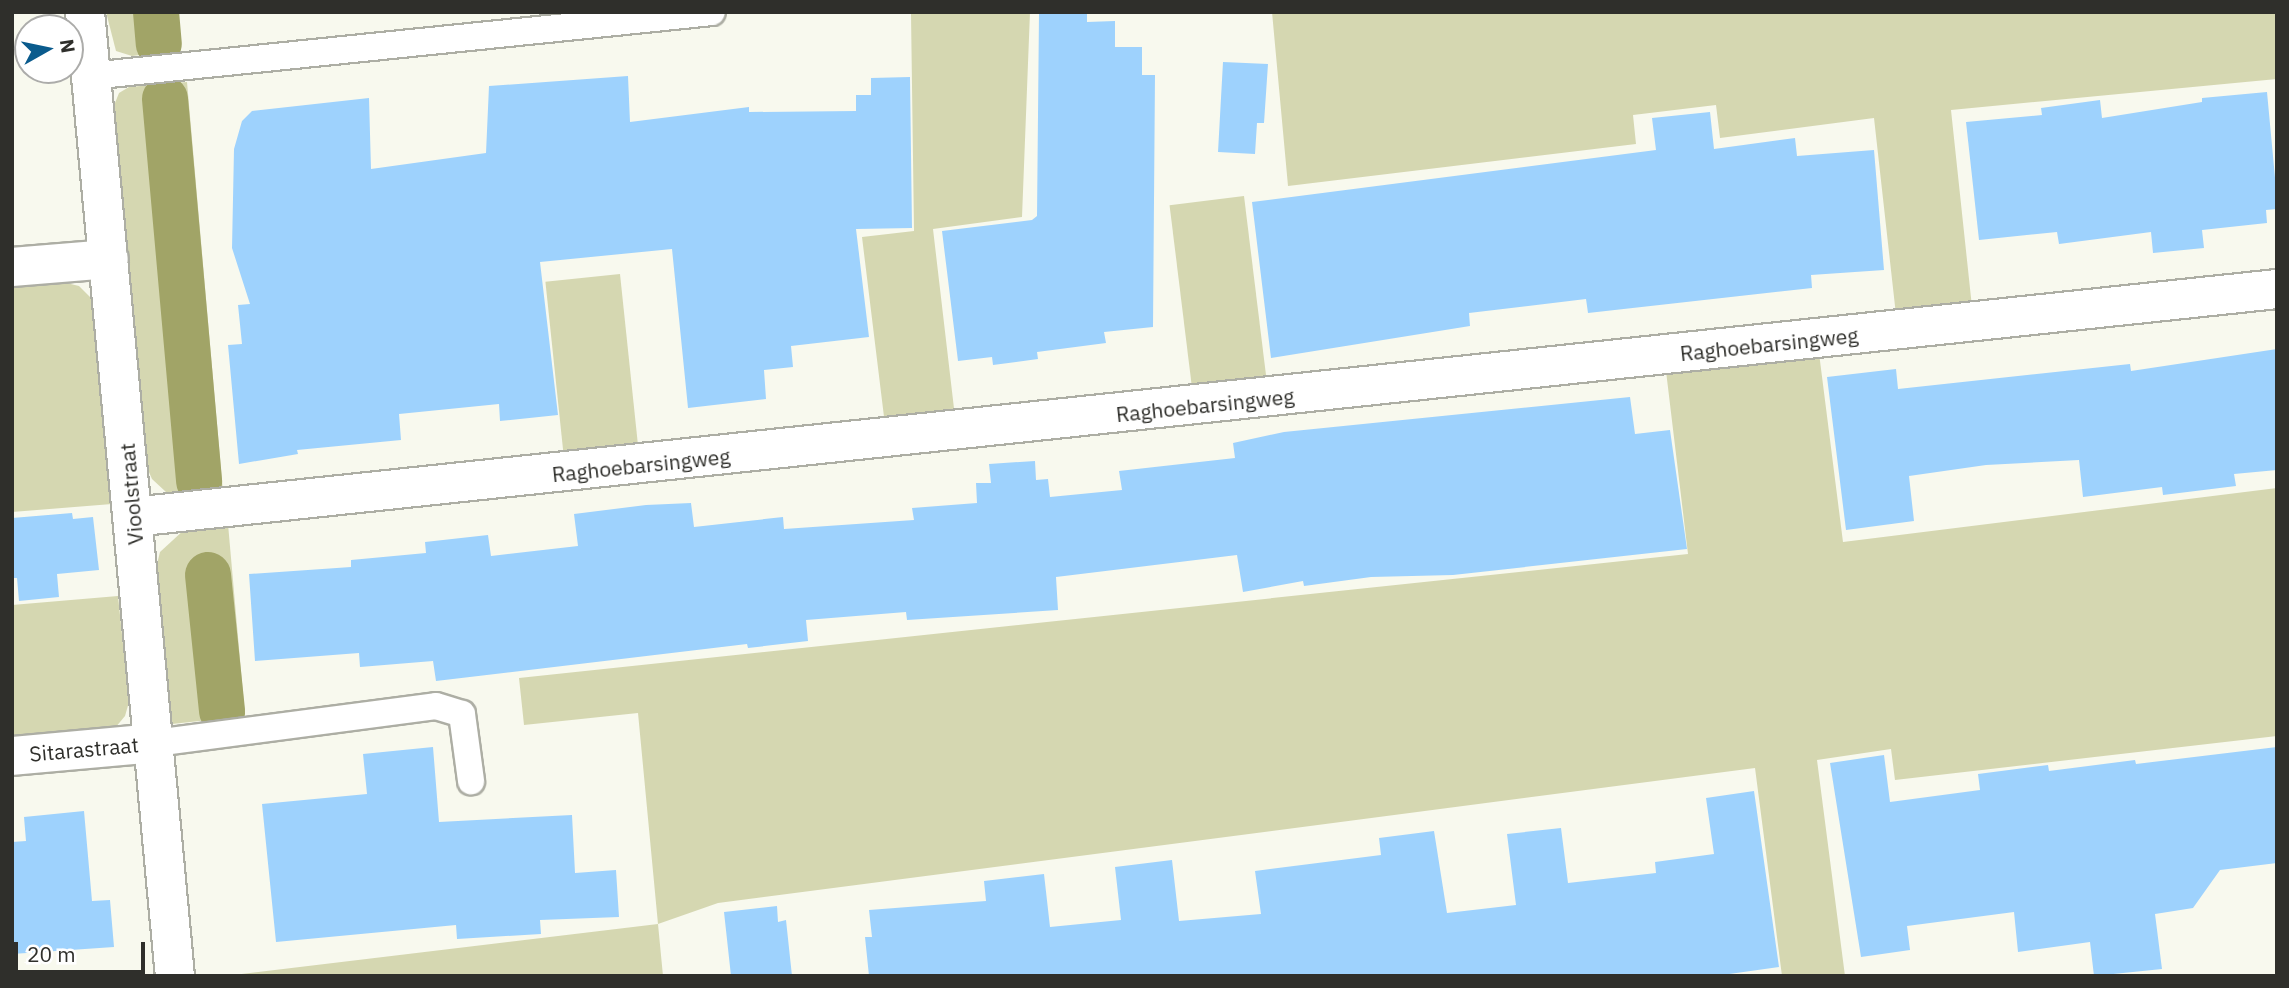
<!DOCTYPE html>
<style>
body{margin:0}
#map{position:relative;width:2289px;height:988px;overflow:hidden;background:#f8f9ee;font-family:"IBM Plex Sans",sans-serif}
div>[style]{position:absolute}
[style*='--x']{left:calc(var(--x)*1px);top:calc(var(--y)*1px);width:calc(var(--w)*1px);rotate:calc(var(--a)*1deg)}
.green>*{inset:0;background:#d5d7b1;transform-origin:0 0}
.canal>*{height:46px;margin:-23px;padding:0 23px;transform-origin:23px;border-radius:23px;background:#a1a467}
.building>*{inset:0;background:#9ed2fd}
.roads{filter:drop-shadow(2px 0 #adaea4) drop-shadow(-2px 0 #adaea4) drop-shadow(0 2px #adaea4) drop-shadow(0 -2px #adaea4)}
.service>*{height:26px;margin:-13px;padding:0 13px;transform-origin:13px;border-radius:13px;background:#fff}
.minor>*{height:38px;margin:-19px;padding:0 19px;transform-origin:19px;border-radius:19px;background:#fff}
span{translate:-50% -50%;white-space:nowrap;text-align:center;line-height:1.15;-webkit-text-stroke:6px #fff;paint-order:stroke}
.street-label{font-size:21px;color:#2f2f2b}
.frame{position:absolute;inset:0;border:14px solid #2f2f2b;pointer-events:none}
.north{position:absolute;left:14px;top:14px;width:70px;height:70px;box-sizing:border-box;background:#fff;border:2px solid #acacaa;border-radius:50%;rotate:81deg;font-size:19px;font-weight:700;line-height:28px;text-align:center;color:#2f2f2b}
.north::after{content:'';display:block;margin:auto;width:24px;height:32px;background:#0a5b8d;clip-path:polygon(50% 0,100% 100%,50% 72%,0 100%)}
.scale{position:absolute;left:14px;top:942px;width:131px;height:32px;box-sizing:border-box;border:4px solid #2f2f2b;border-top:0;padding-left:9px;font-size:21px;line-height:24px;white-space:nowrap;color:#2f2f2b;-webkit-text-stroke:5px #fff;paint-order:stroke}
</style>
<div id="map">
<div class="green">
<i style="clip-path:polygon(106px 12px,168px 12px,171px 51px,132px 56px,116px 51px)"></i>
<i style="clip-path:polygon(1030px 12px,1022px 217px,933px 229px,955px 417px,885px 425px,862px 237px,914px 231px,911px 14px)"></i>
<i style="clip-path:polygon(1272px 12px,2277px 12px,2277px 79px,1951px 110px,1972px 307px,1896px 315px,1874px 118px,1720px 138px,1716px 105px,1633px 115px,1636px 144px,1288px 186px)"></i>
<i style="clip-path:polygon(187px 82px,223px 492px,183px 495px,166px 492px,152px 479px,142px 456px,113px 108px,119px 93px,129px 87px)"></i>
<i style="left:1244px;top:196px;width:186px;height:75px;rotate:83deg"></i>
<i style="left:620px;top:274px;width:182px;height:75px;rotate:84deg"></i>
<i style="clip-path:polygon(58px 281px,79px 286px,93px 300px,112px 504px,12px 512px,12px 285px)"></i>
<i style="clip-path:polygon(1819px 353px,1843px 542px,2277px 488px,2277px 736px,1895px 780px,1891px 749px,1817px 760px,1845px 976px,1782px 976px,1755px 768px,718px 903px,658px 924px,663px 976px,225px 976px,658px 924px,638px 713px,524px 725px,519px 678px,1688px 554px,1666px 371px)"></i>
<i style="clip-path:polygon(228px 524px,245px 716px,172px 724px,156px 568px,160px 552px,185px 529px)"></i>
<i style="clip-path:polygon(118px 596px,129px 702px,125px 716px,115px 728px,12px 741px,12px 605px)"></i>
</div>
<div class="canal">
<i style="--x:156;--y:12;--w:32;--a:85"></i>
<i style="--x:165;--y:99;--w:384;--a:84.9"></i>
<i style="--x:208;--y:575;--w:137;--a:84.1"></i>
</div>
<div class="building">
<i style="clip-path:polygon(1039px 12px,1087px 12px,1087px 22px,1115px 21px,1115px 47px,1142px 47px,1142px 75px,1155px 75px,1153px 327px,1104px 332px,1106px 343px,1037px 352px,1038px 359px,993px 365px,992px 357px,958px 361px,942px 231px,1032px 220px,1037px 216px)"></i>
<i style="clip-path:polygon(1223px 62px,1268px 64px,1264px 123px,1257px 123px,1255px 154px,1218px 152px)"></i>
<i style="clip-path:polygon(628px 76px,630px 122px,749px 107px,749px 112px,856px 111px,856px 95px,871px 95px,871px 78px,910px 77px,912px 228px,856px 229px,869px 337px,791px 346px,793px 367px,764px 370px,766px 399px,688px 408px,672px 249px,540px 262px,558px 415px,500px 421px,499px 404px,399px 414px,401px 440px,297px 450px,298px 454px,239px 464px,228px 345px,242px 344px,238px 305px,250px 304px,232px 248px,234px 149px,242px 121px,252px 111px,369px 98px,371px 169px,486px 153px,489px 86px)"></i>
<i style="clip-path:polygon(2267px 92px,2277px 199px,2277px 209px,2266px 210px,2267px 223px,2202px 230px,2204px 248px,2153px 253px,2151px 232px,2059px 244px,2057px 232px,1979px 240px,1966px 122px,2042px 115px,2041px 108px,2100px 100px,2102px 118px,2202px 102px,2202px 98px)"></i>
<i style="clip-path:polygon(1710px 112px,1714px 149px,1795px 138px,1797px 156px,1874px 150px,1884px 270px,1811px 275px,1812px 288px,1588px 313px,1586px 299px,1469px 313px,1470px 326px,1271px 358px,1252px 202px,1656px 150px,1652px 118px)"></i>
<i style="clip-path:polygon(2277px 349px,2277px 470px,2234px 474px,2236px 486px,2163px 495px,2162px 487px,2083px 497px,2079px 460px,1986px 465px,1909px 476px,1914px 521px,1846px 530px,1827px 377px,1896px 369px,1898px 389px,2130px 364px,2131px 371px)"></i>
<i style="clip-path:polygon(1630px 397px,1635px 434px,1670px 430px,1687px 549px,1453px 575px,1371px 577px,1304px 586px,1303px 581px,1243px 592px,1237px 555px,1056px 577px,1058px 610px,907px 620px,906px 612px,806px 620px,808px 641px,748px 648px,747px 644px,436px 681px,433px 661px,360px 667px,359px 653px,255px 661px,249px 574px,351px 567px,351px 560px,426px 553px,425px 542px,488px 535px,491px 556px,578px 546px,574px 514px,646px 505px,691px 503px,694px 527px,783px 517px,784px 529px,914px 520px,912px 508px,977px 503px,976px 483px,991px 483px,989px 464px,1035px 461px,1036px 480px,1048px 479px,1050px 497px,1122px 490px,1119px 471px,1235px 458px,1233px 443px,1284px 432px)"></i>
<i style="clip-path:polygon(72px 513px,73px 519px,93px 517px,99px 570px,57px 574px,59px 597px,19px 601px,17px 578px,12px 578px,12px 518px)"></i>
<i style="clip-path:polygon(433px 747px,439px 822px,572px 815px,575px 873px,616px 870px,619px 917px,540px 920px,541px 934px,457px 939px,456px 925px,276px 942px,262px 804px,367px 794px,363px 754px)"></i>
<i style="clip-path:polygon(2277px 747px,2277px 863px,2220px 870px,2193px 908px,2155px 914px,2162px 969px,2094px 976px,2090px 942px,2018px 952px,2014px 912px,1907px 926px,1910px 950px,1861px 957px,1830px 763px,1884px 755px,1890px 802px,1980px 790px,1978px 774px,2048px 765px,2049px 771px,2135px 760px,2136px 764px)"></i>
<i style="clip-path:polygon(1754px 791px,1779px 967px,1715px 976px,869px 976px,865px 937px,872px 937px,869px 910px,986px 901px,984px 881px,1044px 874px,1050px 927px,1121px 920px,1115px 867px,1172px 860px,1179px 921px,1261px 914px,1255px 871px,1381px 855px,1379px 838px,1434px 831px,1447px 913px,1516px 905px,1507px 834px,1561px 828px,1568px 883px,1656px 873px,1655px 862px,1714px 854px,1706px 798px)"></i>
<i style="clip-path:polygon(84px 811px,92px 901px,110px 900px,114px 947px,12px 954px,12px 842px,26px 841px,24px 817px)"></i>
<i style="clip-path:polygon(777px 906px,778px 922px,786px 920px,792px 976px,731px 976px,724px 912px)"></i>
</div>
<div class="roads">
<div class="service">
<i style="--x:90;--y:76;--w:625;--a:-5.87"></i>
<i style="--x:155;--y:743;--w:283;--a:-7.5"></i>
<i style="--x:436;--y:706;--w:27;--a:17"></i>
<i style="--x:462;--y:714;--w:68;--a:82.3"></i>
</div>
<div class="minor">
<i style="--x:85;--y:12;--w:968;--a:84.67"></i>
<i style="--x:12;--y:267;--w:97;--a:-4.7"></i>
<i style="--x:133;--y:517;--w:2156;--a:-6.07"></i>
<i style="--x:12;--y:756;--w:144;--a:-5.2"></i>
</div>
</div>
<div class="street-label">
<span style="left:1769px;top:344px;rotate:-6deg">Raghoebarsingweg</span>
<span style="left:1205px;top:405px;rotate:-6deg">Raghoebarsingweg</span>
<span style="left:641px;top:465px;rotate:-6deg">Raghoebarsingweg</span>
<span style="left:131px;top:494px;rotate:-95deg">Vioolstraat</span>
<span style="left:84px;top:749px;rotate:-5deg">Sitarastraat</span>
</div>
<div class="frame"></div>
<div class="north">N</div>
<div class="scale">20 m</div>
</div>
